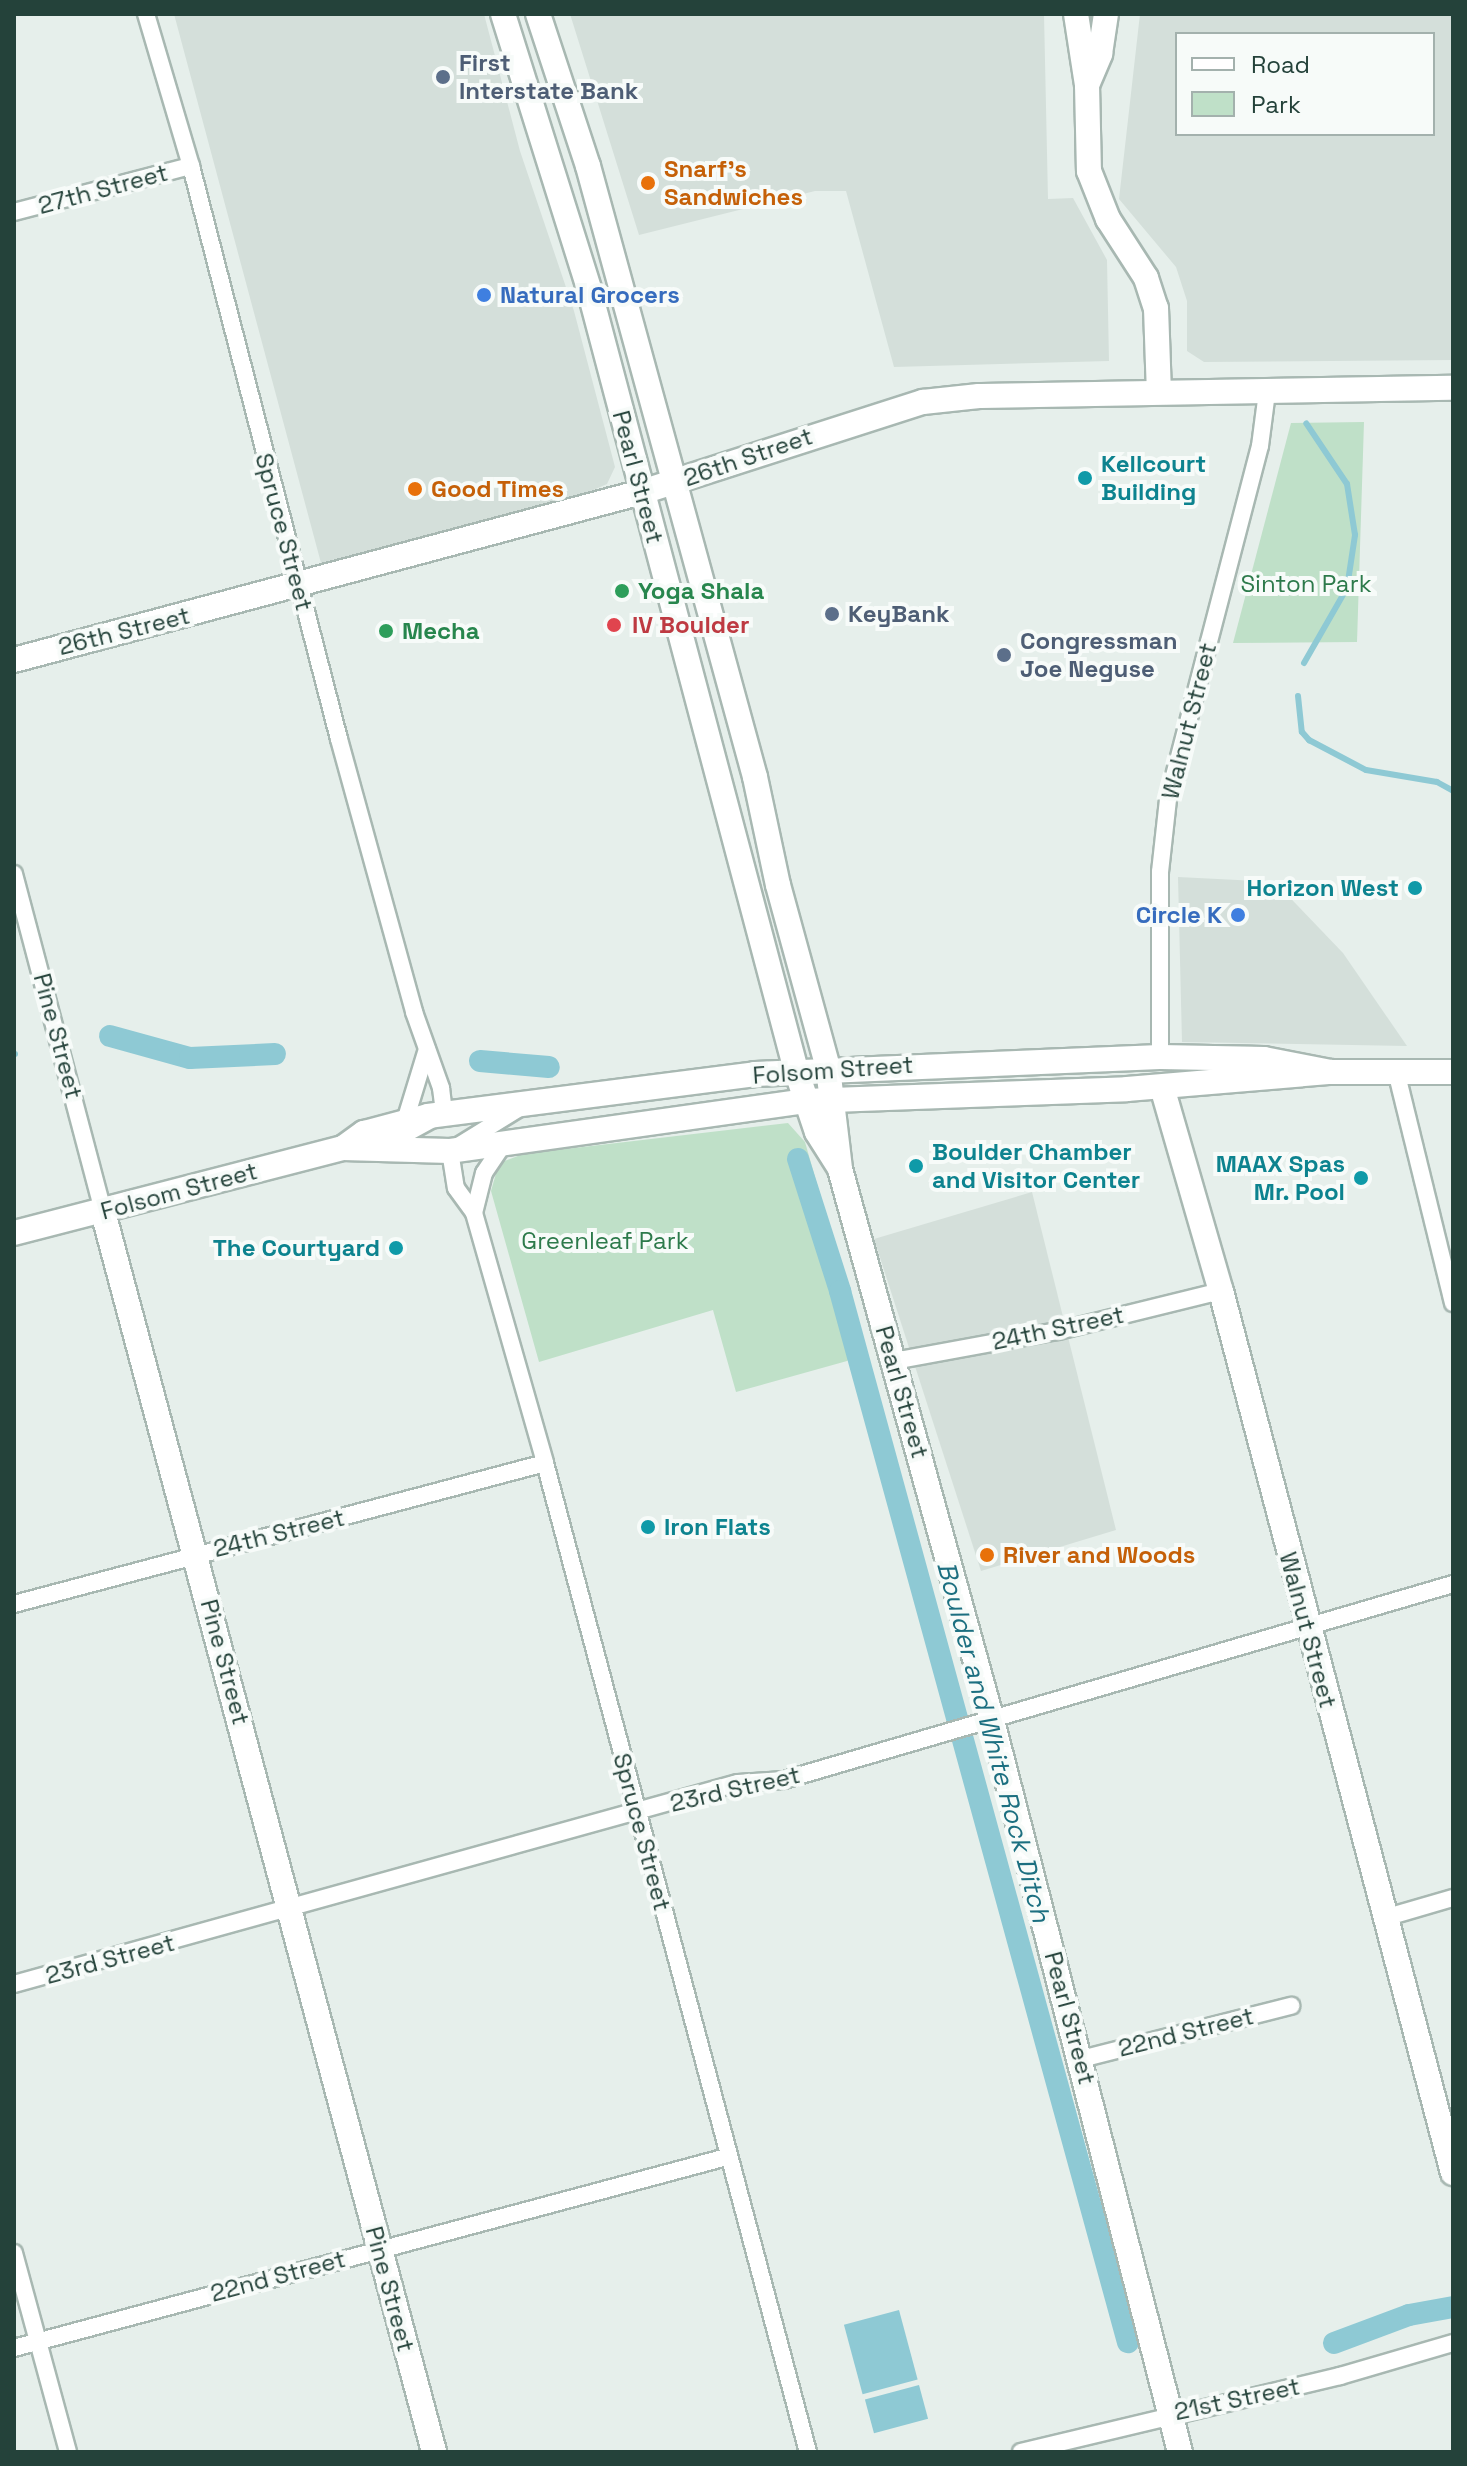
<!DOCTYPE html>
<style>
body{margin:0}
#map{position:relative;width:1467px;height:2466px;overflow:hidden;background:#e6efeb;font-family:"Space Grotesk",sans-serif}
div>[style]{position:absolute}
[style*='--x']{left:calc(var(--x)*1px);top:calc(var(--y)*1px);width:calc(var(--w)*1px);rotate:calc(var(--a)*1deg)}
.built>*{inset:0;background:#d4dfda}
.green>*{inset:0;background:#bfe0c8}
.water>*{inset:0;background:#8ec9d4;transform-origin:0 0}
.stream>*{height:6px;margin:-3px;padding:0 3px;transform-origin:3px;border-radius:3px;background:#8ec9d4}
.canal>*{height:22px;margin:-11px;padding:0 11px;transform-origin:11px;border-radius:11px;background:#8ec9d4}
.roads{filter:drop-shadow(2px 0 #a8b8b2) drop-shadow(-2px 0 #a8b8b2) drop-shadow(0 2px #a8b8b2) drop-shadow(0 -2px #a8b8b2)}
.street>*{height:16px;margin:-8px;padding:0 8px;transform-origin:8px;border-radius:8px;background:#fff}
.secondary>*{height:24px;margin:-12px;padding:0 12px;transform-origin:12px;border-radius:12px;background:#fff}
.dots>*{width:22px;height:22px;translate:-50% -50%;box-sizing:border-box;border:4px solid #f7fbf9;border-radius:50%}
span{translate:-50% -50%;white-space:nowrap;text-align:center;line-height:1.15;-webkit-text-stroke:8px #f7fbf9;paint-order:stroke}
.service-label{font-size:24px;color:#4e5e75;font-weight:700}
.left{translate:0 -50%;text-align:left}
.food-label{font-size:24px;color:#c56008;font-weight:700}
.street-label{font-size:24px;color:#24423a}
.shop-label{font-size:24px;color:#366cbe;font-weight:700}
.right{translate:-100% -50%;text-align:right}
.culture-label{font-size:24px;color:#0d838f;font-weight:700}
.park-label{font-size:24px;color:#2d7a4b}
.leisure-label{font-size:24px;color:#27864d;font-weight:700}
.health-label{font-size:24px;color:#be3a42;font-weight:700}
.water-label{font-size:26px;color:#1c6f80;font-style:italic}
.frame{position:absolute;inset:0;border:16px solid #24423a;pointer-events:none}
.legend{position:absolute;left:1175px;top:32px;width:260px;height:104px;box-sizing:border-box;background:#f7fbf9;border:2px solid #a3b1ad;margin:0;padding:10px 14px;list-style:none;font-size:24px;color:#24423a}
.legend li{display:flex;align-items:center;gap:16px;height:40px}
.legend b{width:40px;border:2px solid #a3b1ad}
</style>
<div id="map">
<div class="built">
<i style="clip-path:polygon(174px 14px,484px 14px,520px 151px,574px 311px,615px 467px,607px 484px,582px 495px,321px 563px)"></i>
<i style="clip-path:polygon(570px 14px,1044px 14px,1048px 199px,1073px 198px,1107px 260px,1109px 361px,894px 367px,846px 191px,815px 191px,639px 235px)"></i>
<i style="clip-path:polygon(evenodd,1140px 14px,1453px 14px,1453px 360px,1204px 362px,1187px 351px,1187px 301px,1176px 267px,1119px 199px,1140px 14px,1177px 34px,1433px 34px,1433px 134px,1177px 134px,1177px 34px)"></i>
<i style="clip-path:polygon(1178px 877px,1275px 882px,1343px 953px,1407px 1046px,1182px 1042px)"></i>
<i style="clip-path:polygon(1032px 1192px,1116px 1530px,981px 1571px,874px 1239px)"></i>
</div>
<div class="green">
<i style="clip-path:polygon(1364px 422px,1357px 642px,1233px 643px,1291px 423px)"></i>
<i style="clip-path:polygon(788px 1123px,805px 1142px,860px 1334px,860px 1349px,847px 1361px,736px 1392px,713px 1310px,539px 1362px,491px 1191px,499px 1163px,523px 1154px)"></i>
</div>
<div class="water">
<i style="left:899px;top:2310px;width:72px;height:57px;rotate:75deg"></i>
<i style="left:919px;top:2385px;width:35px;height:56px;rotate:75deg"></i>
</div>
<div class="stream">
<i style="--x:1304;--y:663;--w:86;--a:-60.2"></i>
<i style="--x:1347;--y:588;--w:54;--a:-81.4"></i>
<i style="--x:1355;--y:535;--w:52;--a:-98.9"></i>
<i style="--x:1347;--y:484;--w:73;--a:-123.9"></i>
<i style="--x:1298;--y:696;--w:36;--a:84"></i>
<i style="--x:1302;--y:732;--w:11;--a:49"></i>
<i style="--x:1309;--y:740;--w:64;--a:27.8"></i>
<i style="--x:1366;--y:770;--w:72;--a:9.6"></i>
<i style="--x:1437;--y:782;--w:18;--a:29"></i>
<i style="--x:14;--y:1054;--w:1;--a:0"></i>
</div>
<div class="canal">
<i style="--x:110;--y:1036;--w:83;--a:15.4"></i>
<i style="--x:190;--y:1058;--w:85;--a:-2.7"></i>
<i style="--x:480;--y:1061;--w:69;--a:5"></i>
<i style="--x:798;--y:1159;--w:139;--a:72.3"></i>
<i style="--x:840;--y:1291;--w:1090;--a:74.68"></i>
<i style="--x:1334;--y:2343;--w:80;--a:-20.5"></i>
<i style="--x:1409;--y:2315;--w:45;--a:-10.3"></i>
</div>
<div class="roads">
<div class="street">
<i style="--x:146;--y:14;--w:159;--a:73.5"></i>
<i style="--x:191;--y:166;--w:592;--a:75.52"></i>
<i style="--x:339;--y:739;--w:283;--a:74.6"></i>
<i style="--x:414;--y:1012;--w:81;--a:70.4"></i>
<i style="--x:441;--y:1088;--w:25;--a:83"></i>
<i style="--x:444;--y:1113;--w:71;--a:151.3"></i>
<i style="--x:14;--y:212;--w:183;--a:-14.6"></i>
<i style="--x:14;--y:874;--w:350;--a:75.2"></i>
<i style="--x:1160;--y:1057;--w:185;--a:-90"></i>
<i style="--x:1160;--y:872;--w:73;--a:-83.7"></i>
<i style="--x:1168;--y:799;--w:365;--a:-75.4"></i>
<i style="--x:1260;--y:446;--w:54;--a:-82.6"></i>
<i style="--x:1396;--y:1071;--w:239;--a:76.2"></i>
<i style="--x:518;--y:1109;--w:80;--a:148.3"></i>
<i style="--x:450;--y:1151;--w:37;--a:81"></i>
<i style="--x:456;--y:1188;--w:31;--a:54"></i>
<i style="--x:474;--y:1213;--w:260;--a:74.1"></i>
<i style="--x:545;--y:1463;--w:1023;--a:75.11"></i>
<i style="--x:405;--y:1121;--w:75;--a:-73"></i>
<i style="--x:474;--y:1213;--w:41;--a:-76"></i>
<i style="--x:484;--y:1173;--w:37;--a:-56"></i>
<i style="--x:894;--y:1361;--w:167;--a:-10.4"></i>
<i style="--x:1058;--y:1331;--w:168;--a:-13.8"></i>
<i style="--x:14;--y:1604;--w:549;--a:-14.87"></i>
<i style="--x:1384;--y:1918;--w:72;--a:-16.2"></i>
<i style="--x:14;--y:1984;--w:751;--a:-15.52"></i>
<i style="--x:738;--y:1783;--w:46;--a:-3.7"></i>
<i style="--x:784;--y:1780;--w:697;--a:-16.33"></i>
<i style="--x:1081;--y:2059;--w:217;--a:-14.2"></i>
<i style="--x:14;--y:2253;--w:206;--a:74.8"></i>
<i style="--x:14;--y:2348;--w:738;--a:-15"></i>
<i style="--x:1021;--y:2452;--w:328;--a:-13.4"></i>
<i style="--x:1340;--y:2376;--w:118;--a:-16.3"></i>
</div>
<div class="secondary">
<i style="--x:503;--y:14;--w:288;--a:72.6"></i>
<i style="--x:589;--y:289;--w:808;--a:75.16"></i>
<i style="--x:796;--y:1070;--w:65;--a:71.3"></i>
<i style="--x:817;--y:1132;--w:41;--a:57.8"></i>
<i style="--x:538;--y:14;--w:160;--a:71.8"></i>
<i style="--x:588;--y:166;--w:633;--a:74.71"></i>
<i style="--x:755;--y:777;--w:110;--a:78"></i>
<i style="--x:778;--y:885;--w:190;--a:74.7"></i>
<i style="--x:828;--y:1068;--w:102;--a:83.2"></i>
<i style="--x:840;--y:1169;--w:568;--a:74.59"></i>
<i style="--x:991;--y:1717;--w:759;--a:75.58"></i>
<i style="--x:1076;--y:14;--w:72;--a:81.2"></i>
<i style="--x:1087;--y:85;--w:86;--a:88.7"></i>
<i style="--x:1089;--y:171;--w:52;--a:68.4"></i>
<i style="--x:1108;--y:219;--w:70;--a:57.2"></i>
<i style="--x:1146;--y:278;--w:32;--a:72"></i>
<i style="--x:1156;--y:308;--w:84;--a:88"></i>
<i style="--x:1087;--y:85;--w:34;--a:-67"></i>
<i style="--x:1100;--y:54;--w:40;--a:-81.5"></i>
<i style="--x:14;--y:660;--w:650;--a:-14.98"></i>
<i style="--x:642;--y:492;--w:295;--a:-17.8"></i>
<i style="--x:923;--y:402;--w:56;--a:-6.1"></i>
<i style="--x:979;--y:396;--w:474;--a:-1"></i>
<i style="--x:1162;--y:1087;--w:212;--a:73.9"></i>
<i style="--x:1221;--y:1291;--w:912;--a:75.26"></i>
<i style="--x:343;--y:1148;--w:107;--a:1.6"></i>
<i style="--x:450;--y:1151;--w:359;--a:-8"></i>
<i style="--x:805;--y:1101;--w:322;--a:-2.1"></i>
<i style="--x:1127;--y:1089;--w:205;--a:-4.8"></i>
<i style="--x:1331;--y:1072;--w:122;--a:0"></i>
<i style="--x:103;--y:1212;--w:1283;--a:75.05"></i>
<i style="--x:14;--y:1233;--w:340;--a:-14.5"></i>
<i style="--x:343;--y:1148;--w:26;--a:-36"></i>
<i style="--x:364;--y:1133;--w:66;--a:-14.9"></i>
<i style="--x:428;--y:1116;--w:330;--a:-7.3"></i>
<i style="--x:755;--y:1074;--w:405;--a:-2.4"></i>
<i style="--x:1160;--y:1057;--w:104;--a:1.1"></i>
<i style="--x:1264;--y:1059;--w:68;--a:11"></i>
</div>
</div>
<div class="dots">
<i style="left:443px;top:77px;background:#5c6f8a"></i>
<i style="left:648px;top:183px;background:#e8710a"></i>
<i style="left:484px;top:295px;background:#3f7fe0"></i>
<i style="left:1085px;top:478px;background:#0f9aa8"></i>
<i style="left:415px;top:489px;background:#e8710a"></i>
<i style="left:622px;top:591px;background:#2e9e5b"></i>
<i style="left:832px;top:614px;background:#5c6f8a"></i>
<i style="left:614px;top:625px;background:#e0444e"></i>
<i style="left:386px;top:631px;background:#2e9e5b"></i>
<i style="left:1004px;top:655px;background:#5c6f8a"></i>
<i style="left:1415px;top:888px;background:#0f9aa8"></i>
<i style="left:1238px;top:915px;background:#3f7fe0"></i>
<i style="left:916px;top:1166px;background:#0f9aa8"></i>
<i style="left:1361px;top:1178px;background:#0f9aa8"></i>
<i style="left:396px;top:1248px;background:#0f9aa8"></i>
<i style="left:648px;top:1527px;background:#0f9aa8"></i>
<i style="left:987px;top:1555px;background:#e8710a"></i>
</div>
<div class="service-label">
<span class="left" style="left:459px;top:77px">First<br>Interstate Bank</span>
<span class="left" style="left:848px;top:614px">KeyBank</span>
<span class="left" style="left:1020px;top:655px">Congressman<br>Joe Neguse</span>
</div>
<div class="food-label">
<span class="left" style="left:664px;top:183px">Snarf's<br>Sandwiches</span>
<span class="left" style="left:431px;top:489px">Good Times</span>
<span class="left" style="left:1003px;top:1555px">River and Woods</span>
</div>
<div class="street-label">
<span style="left:103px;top:189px;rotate:-15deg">27th Street</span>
<span style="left:748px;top:457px;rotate:-19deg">26th Street</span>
<span style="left:638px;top:477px;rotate:75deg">Pearl Street</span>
<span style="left:284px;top:532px;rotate:75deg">Spruce Street</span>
<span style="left:124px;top:631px;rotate:-14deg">26th Street</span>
<span style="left:1189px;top:721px;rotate:-76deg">Walnut Street</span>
<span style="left:58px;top:1036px;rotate:75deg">Pine Street</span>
<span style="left:833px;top:1070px;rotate:-4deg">Folsom Street</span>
<span style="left:179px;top:1191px;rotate:-15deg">Folsom Street</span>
<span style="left:1058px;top:1328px;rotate:-12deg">24th Street</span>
<span style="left:902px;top:1392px;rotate:74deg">Pearl Street</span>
<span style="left:279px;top:1533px;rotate:-14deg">24th Street</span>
<span style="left:1308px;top:1630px;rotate:75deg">Walnut Street</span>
<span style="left:225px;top:1662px;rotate:75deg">Pine Street</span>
<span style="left:735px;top:1789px;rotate:-13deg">23rd Street</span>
<span style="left:642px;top:1832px;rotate:75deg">Spruce Street</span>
<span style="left:110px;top:1959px;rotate:-15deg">23rd Street</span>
<span style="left:1070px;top:2018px;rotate:75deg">Pearl Street</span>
<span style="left:1186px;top:2032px;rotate:-14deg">22nd Street</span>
<span style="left:278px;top:2276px;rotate:-15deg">22nd Street</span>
<span style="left:390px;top:2289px;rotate:75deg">Pine Street</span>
<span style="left:1237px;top:2399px;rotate:-12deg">21st Street</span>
</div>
<div class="shop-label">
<span class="left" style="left:500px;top:295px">Natural Grocers</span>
<span class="right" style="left:1222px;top:915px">Circle K</span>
</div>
<div class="culture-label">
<span class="left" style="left:1101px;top:478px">Kellcourt<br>Building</span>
<span class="right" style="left:1399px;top:888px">Horizon West</span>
<span class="left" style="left:932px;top:1166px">Boulder Chamber<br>and Visitor Center</span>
<span class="right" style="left:1345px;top:1178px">MAAX Spas<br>Mr. Pool</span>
<span class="right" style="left:380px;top:1248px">The Courtyard</span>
<span class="left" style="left:664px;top:1527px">Iron Flats</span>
</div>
<div class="park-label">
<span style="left:1306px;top:584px">Sinton Park</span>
<span style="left:605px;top:1241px">Greenleaf Park</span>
</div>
<div class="leisure-label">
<span class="left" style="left:638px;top:591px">Yoga Shala</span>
<span class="left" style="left:402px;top:631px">Mecha</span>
</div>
<div class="health-label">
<span class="left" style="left:632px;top:625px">IV Boulder</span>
</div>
<div class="water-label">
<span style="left:993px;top:1742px;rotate:75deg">Boulder and White Rock Ditch</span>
</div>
<div class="frame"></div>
<ul class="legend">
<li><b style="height:10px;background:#fff"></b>Road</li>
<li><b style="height:22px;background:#bfe0c8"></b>Park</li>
</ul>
</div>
